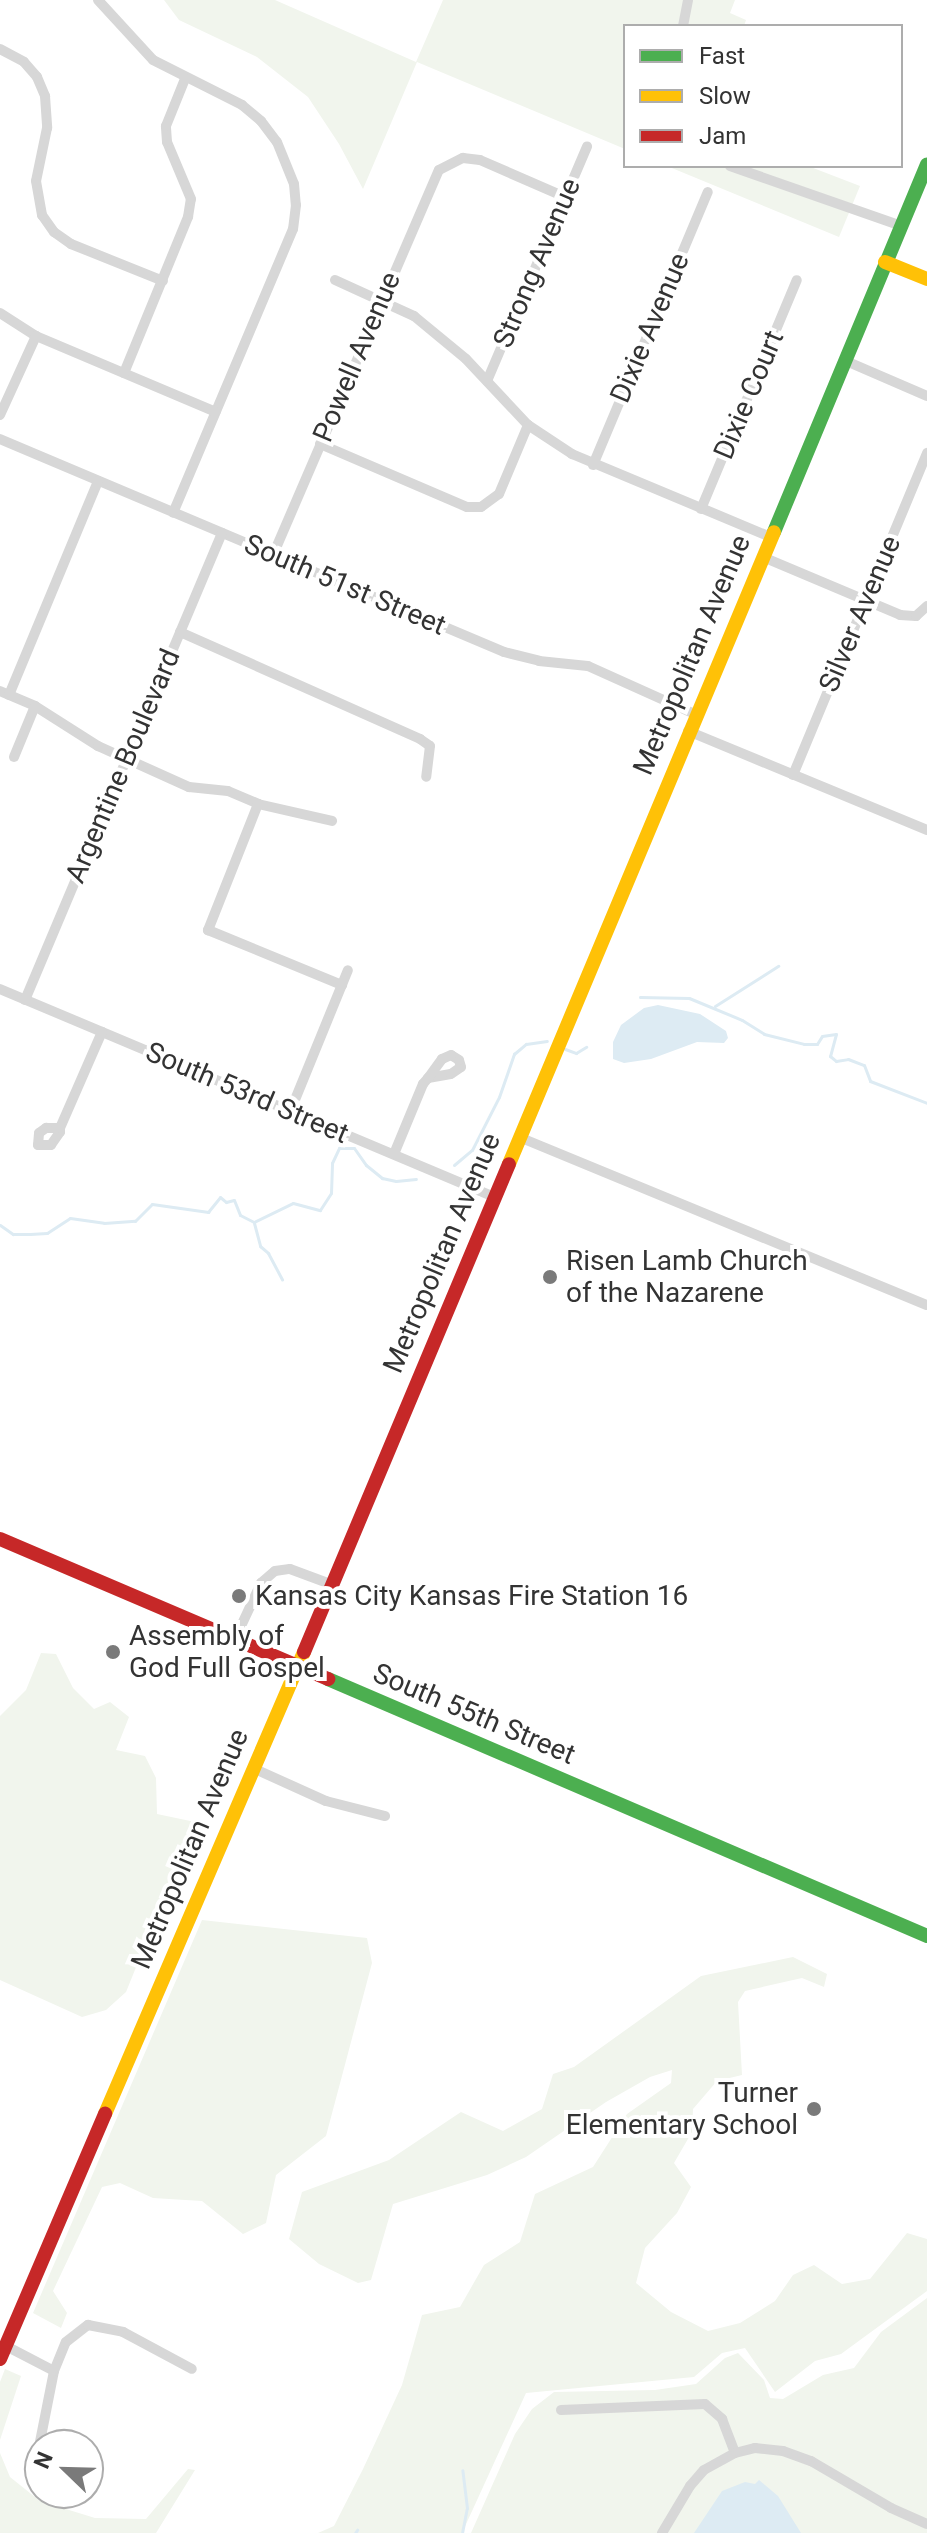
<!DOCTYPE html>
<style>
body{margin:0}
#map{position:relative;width:927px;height:2533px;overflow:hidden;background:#fff;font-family:Roboto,sans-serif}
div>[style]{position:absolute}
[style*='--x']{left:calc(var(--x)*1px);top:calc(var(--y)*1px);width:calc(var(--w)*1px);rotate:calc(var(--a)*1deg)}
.green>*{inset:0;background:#f1f5ed}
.water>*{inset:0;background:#ddebf3}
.stream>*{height:3px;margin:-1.5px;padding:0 1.5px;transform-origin:1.5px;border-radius:1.5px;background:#ddebf3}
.street>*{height:10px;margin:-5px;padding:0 5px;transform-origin:5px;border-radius:5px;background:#d7d7d7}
.fast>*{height:14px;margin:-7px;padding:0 7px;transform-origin:7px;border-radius:7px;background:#4caf50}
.slow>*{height:14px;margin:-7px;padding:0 7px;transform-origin:7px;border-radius:7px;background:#ffc107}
.jam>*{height:14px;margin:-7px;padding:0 7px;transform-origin:7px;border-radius:7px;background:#c62828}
.dots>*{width:22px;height:22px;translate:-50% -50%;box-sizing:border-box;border:4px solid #fff;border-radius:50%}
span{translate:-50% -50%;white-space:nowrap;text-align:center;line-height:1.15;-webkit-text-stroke:8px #fff;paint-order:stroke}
.street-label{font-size:28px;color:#333}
.poi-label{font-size:28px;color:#333}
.left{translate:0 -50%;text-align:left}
.right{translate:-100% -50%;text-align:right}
.legend{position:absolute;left:623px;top:24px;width:280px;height:144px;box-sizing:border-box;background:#fff;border:2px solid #adadad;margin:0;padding:10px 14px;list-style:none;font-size:24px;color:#333}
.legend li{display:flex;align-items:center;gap:16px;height:40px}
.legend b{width:40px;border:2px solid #adadad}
.north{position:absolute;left:24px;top:2429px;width:80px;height:80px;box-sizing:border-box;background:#fff;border:2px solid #adadad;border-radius:50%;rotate:293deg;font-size:22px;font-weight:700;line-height:32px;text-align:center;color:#333}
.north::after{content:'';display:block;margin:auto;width:28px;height:36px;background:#7a7a7a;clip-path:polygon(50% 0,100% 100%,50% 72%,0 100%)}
</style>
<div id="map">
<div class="green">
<i style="clip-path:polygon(164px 0,275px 0,416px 62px,443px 0,735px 0,730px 13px,746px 20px,744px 26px,625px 26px,625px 149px,417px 62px,363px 189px,339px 144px,308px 97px,257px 57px,179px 20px)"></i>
<i style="clip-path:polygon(667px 166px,808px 166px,860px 186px,839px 237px)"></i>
<i style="clip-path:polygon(41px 1653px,56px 1654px,73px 1688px,94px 1709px,110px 1702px,129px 1717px,116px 1750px,145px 1756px,156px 1778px,157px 1814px,195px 1822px,126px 1992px,106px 2010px,82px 2017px,0 1980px,0 1716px,26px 1690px)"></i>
<i style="clip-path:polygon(202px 1920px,367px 1938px,372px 1963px,326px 2136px,276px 2175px,266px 2223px,243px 2234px,202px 2201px,153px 2198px,120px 2183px,102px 2187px,53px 2291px,67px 2313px,61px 2328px,33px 2313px)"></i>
<i style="clip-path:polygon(793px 1957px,827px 1974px,824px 1987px,802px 1978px,745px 1991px,738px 2002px,742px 2075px,717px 2081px,693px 2109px,692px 2132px,674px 2163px,691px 2187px,677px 2213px,645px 2248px,636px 2283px,671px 2312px,708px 2331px,740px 2323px,775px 2301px,793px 2275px,814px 2265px,842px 2284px,870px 2279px,907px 2233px,927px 2239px,927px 2291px,841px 2354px,815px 2361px,775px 2392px,745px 2348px,722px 2353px,694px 2377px,526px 2393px,462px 2533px,318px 2533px,334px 2526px,363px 2469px,402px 2385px,422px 2315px,460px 2307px,484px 2265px,520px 2242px,535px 2194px,593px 2167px,627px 2114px,671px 2083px,672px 2070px,650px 2077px,606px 2102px,526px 2157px,487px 2175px,393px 2204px,371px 2280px,358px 2283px,319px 2264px,289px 2239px,302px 2192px,389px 2160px,461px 2112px,503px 2131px,542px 2109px,553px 2074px,574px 2067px,701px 1976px)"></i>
<i style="clip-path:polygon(927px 2298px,927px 2533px,471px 2533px,515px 2434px,532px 2409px,554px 2392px,655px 2390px,696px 2384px,725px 2358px,738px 2353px,764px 2380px,770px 2398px,783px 2399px,823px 2375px,854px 2368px,881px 2332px)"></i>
<i style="clip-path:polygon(5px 2369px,21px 2376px,0 2440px,0 2382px)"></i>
<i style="clip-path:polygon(0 2453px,10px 2477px,40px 2501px,95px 2518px,146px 2519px,188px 2469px,195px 2470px,156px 2533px,0 2533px)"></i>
</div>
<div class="water">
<i style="clip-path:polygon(658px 1005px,700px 1014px,726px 1031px,728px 1038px,724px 1043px,697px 1042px,651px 1059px,624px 1063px,613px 1059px,613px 1042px,621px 1025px,644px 1008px)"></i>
<i style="clip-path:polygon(759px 2480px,778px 2496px,801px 2533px,694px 2533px,722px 2491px,745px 2482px,755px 2484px)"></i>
</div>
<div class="stream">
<i style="--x:640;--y:997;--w:49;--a:1.2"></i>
<i style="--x:689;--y:998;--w:57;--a:22.5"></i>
<i style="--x:742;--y:1020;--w:26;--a:32"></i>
<i style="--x:764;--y:1034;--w:41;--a:14"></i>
<i style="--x:804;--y:1044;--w:13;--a:0"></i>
<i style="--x:817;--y:1044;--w:9;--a:-58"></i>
<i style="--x:822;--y:1036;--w:14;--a:-8"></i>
<i style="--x:836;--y:1034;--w:23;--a:105"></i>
<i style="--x:830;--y:1056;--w:8;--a:40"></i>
<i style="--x:836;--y:1061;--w:12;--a:-9"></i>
<i style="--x:848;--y:1059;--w:17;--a:21"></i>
<i style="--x:864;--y:1065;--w:17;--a:69"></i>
<i style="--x:870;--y:1081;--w:61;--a:21.1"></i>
<i style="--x:715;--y:1006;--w:75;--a:-32.4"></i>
<i style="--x:565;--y:1049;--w:12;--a:20"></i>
<i style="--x:576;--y:1053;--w:12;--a:-31"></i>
<i style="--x:454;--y:1165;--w:23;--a:-40"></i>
<i style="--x:472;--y:1150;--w:59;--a:-63"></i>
<i style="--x:499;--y:1097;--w:46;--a:-70.8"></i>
<i style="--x:514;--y:1054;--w:16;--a:-40"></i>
<i style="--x:526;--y:1044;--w:21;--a:-8"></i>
<i style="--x:254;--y:1223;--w:24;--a:75"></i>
<i style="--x:260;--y:1246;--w:11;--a:41"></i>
<i style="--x:268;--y:1253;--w:30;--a:62"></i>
<i style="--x:0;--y:1225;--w:16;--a:35"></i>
<i style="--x:13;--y:1234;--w:17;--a:0"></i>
<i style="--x:30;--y:1234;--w:17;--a:-3"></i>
<i style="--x:47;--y:1233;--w:27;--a:-33"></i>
<i style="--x:70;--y:1218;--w:34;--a:8"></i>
<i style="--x:104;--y:1223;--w:31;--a:-4"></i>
<i style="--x:135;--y:1221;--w:24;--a:-45"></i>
<i style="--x:152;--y:1204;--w:57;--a:8.1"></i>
<i style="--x:208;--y:1212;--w:19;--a:-51"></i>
<i style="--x:220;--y:1197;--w:8;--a:40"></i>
<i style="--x:226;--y:1202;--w:8;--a:-14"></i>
<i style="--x:234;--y:1200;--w:16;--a:68"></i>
<i style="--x:240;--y:1215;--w:16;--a:27"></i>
<i style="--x:254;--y:1222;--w:43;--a:-26"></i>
<i style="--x:293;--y:1203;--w:28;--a:15"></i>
<i style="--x:320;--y:1210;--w:20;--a:-57"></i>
<i style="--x:331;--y:1193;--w:30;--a:-88"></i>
<i style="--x:332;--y:1163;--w:17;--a:-65"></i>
<i style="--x:339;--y:1148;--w:15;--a:0"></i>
<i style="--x:354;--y:1148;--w:21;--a:55"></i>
<i style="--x:366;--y:1165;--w:21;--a:39"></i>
<i style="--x:382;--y:1178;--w:14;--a:12"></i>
<i style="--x:396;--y:1181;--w:20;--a:-6"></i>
<i style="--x:355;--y:2533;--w:4;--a:-56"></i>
<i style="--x:462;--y:2533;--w:25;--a:-79"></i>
<i style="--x:467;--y:2508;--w:38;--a:-97"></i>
</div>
<div class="street">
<i style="--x:98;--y:0;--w:81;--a:47.5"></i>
<i style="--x:153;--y:60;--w:100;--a:26.8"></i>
<i style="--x:242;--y:105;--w:25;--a:40"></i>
<i style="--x:261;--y:121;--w:26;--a:53"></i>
<i style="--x:277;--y:142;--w:45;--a:68"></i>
<i style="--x:294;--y:184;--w:21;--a:85"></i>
<i style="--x:296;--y:205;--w:24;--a:97"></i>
<i style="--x:293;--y:229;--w:308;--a:112.9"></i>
<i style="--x:683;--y:26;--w:26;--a:-79"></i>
<i style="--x:0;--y:49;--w:27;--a:28"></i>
<i style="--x:24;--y:62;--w:20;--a:49"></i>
<i style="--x:37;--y:77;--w:21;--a:67"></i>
<i style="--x:45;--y:96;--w:32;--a:86"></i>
<i style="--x:47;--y:128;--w:54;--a:101.7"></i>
<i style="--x:36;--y:181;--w:35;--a:80"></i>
<i style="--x:42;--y:215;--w:21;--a:55"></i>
<i style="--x:54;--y:232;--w:21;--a:35"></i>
<i style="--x:71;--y:244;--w:99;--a:21.9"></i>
<i style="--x:730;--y:166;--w:181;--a:19.3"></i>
<i style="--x:335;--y:280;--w:87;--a:24.5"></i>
<i style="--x:414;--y:316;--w:67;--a:39.6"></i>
<i style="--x:466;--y:359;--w:91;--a:46.8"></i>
<i style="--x:528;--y:425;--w:53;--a:33.4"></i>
<i style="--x:572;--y:454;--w:215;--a:22.7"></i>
<i style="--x:0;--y:313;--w:43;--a:32.6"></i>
<i style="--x:36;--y:336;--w:195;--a:22.9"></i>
<i style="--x:846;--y:361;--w:88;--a:23.4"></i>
<i style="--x:124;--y:373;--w:169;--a:-67.7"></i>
<i style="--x:188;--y:217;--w:18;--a:-81"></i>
<i style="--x:191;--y:199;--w:62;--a:-112.8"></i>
<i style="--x:167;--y:142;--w:16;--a:-94"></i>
<i style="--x:166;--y:126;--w:51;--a:-68"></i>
<i style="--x:487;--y:381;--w:255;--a:-66.9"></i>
<i style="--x:0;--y:415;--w:87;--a:-65.5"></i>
<i style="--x:0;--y:439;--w:547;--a:22.91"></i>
<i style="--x:504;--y:652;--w:36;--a:14"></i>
<i style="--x:539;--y:661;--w:49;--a:5.8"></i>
<i style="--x:588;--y:666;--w:117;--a:24.2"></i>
<i style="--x:320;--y:444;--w:160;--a:23.2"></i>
<i style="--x:467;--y:507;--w:14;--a:0"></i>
<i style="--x:481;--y:507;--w:22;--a:-36"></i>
<i style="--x:499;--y:494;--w:75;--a:-67.2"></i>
<i style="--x:593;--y:465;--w:296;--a:-67.2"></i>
<i style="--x:701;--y:509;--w:248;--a:-67.3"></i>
<i style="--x:273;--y:555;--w:419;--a:-66.7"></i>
<i style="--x:439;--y:170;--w:27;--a:-27"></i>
<i style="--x:463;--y:158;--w:17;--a:7"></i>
<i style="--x:480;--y:160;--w:93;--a:23.5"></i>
<i style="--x:763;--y:557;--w:149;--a:22.9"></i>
<i style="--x:900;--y:615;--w:16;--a:4"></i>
<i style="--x:916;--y:616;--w:15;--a:-42"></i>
<i style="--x:180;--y:632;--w:263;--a:24"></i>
<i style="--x:420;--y:739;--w:12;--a:35"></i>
<i style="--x:430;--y:746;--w:31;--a:97"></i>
<i style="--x:0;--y:691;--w:38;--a:23"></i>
<i style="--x:35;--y:706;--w:75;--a:32.4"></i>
<i style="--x:98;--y:746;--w:100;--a:24.3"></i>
<i style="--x:189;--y:787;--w:39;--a:6"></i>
<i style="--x:228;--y:791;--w:33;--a:23"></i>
<i style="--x:258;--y:804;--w:76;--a:12.9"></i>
<i style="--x:9;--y:695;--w:232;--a:-67.4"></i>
<i style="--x:688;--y:731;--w:259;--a:22.5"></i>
<i style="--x:14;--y:757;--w:55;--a:-67.6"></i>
<i style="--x:793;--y:775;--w:349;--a:-67.4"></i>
<i style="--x:258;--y:804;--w:136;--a:111.6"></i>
<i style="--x:208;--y:930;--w:145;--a:22.3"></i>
<i style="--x:0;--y:989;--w:536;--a:22.83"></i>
<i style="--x:25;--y:1000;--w:507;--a:-67.13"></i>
<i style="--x:290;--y:1112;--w:153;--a:-67.8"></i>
<i style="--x:46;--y:1128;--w:14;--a:0"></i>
<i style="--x:60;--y:1128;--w:4;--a:90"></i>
<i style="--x:60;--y:1132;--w:16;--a:125"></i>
<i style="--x:51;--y:1145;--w:13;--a:180"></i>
<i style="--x:38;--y:1145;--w:12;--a:-85"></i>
<i style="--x:39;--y:1133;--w:9;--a:-36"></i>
<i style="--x:60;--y:1128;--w:105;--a:-66.4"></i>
<i style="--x:519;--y:1137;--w:441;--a:22.4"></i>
<i style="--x:394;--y:1154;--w:76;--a:-67.5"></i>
<i style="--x:423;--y:1084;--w:8;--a:-50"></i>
<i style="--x:428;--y:1078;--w:23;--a:-10"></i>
<i style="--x:451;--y:1074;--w:12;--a:-35"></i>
<i style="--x:461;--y:1067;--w:7;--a:-106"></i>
<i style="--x:459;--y:1060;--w:9;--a:-148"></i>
<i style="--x:451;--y:1055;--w:10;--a:156"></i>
<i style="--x:442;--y:1059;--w:24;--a:126"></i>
<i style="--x:235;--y:1639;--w:62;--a:-65.1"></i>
<i style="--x:261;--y:1583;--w:18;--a:-41"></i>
<i style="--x:275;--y:1571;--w:15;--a:-8"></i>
<i style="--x:290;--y:1569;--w:46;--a:20.4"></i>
<i style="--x:255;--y:1769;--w:78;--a:24.3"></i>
<i style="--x:326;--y:1801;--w:61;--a:14.3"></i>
<i style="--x:6;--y:2346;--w:54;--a:27.5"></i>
<i style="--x:561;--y:2410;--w:144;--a:-2.4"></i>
<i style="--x:705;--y:2404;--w:23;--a:41"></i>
<i style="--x:722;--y:2419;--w:36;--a:69"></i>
<i style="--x:35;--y:2467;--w:98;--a:-78.8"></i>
<i style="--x:54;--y:2371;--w:31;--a:-68"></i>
<i style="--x:66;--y:2342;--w:28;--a:-38"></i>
<i style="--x:88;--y:2325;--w:36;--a:11"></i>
<i style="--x:123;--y:2332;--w:78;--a:28.2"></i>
<i style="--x:662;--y:2533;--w:55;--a:-59.2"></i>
<i style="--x:690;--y:2486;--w:21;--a:-49"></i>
<i style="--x:704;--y:2470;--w:35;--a:-29"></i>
<i style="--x:735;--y:2453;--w:21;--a:-14"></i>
<i style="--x:755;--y:2448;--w:28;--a:6"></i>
<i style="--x:783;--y:2451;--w:30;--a:20"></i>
<i style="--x:811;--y:2461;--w:93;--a:30.4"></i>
<i style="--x:891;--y:2508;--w:39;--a:24"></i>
</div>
<div class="fast">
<i style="--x:774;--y:532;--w:398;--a:-67.4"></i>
<i style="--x:328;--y:1679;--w:652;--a:23.22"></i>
</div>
<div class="slow">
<i style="--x:885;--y:262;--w:45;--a:22"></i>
<i style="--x:509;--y:1164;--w:685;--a:-67.25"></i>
<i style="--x:105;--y:2114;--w:503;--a:-66.7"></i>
</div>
<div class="jam">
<i style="--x:0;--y:1539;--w:357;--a:23.1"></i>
<i style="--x:304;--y:1652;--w:529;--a:-67.21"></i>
<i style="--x:0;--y:2359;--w:267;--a:-66.8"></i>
</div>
<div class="dots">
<i style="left:550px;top:1277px;background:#7a7a7a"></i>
<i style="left:239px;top:1596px;background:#7a7a7a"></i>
<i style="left:113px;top:1652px;background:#7a7a7a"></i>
<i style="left:814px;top:2109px;background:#7a7a7a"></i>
</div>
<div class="street-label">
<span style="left:537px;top:263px;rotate:-67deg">Strong Avenue</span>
<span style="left:650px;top:328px;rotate:-67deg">Dixie Avenue</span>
<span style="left:357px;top:357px;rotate:-67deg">Powell Avenue</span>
<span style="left:749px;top:395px;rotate:-67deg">Dixie Court</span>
<span style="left:345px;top:585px;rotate:23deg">South 51st Street</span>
<span style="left:860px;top:614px;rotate:-67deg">Silver Avenue</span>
<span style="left:692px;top:655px;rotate:-67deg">Metropolitan Avenue</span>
<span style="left:123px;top:766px;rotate:-67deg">Argentine Boulevard</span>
<span style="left:247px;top:1093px;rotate:23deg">South 53rd Street</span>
<span style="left:442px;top:1253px;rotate:-67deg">Metropolitan Avenue</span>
<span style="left:474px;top:1714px;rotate:23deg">South 55th Street</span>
<span style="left:190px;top:1849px;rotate:-67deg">Metropolitan Avenue</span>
</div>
<div class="poi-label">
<span class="left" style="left:566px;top:1277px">Risen Lamb Church<br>of the Nazarene</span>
<span class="left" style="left:255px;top:1596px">Kansas City Kansas Fire Station 16</span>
<span class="left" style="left:129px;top:1652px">Assembly of<br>God Full Gospel</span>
<span class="right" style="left:798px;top:2109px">Turner<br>Elementary School</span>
</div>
<ul class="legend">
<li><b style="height:10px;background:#4caf50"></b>Fast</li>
<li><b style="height:10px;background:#ffc107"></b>Slow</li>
<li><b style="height:10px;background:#c62828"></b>Jam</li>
</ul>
<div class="north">N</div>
</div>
